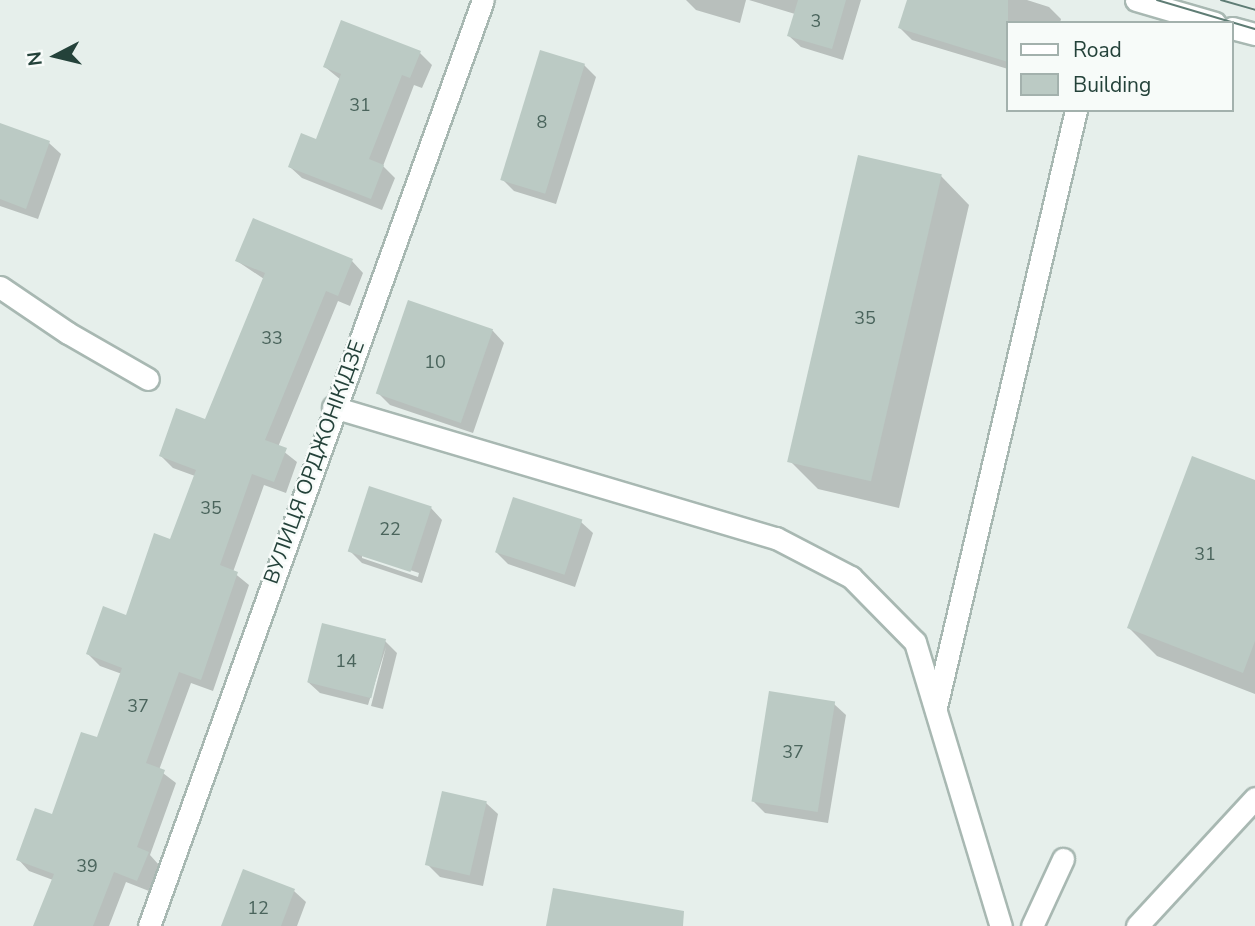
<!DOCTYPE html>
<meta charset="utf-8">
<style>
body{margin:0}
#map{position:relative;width:1255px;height:926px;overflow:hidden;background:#e6efeb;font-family:"Nunito Sans",sans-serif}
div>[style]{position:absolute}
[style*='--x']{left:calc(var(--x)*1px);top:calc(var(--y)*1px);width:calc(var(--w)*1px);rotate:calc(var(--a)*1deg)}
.shadow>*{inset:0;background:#0003}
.building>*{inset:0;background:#bbcac4;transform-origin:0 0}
.roads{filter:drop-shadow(2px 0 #a8b8b2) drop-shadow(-2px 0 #a8b8b2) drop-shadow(0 2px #a8b8b2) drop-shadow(0 -2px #a8b8b2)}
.service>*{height:21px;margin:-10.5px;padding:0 10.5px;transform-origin:10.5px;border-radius:10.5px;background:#fff}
.minor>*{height:21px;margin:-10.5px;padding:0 10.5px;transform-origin:10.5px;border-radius:10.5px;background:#fff}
.secondary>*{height:21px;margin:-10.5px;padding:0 10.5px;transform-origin:10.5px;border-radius:10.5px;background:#fff}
.tram>*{height:2px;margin:-1px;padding:0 1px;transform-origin:1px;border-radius:1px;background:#5f7d75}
span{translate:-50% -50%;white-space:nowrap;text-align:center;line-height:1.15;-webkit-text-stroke:5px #f7fbf9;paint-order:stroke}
.number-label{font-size:18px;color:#4a645c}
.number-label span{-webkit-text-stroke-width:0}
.street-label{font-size:21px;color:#24423a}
.legend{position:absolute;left:1006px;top:21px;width:228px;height:91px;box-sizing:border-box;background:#f7fbf9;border:2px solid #a3b1ad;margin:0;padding:9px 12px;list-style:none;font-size:21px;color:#24423a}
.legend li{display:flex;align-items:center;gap:14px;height:35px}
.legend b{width:35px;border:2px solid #a3b1ad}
.north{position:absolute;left:21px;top:21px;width:70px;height:70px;-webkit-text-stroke:5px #f7fbf9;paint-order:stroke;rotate:263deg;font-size:19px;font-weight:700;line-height:28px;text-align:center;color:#24423a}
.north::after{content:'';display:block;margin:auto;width:24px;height:32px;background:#24423a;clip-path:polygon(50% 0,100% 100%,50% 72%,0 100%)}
</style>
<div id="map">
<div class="shadow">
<i style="clip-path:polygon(686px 0,746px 0,740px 23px,696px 10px)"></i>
<i style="clip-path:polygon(749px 0,861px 0,843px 60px,801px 47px,789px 36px,795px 14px)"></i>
<i style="clip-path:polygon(909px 0,1027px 0,1049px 7px,1061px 19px,1060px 23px,1008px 23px,1008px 69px,912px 40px,900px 28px)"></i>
<i style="clip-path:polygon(420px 53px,432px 65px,422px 88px,414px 85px,383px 166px,395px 178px,382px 210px,302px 178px,290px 167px,317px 141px,341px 80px,325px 67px)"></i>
<i style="clip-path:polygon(584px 65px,596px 77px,556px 204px,514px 191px,502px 179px)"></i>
<i style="clip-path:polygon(0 125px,49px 143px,61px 154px,38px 219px,0 206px)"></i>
<i style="clip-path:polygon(941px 176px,969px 205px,899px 508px,818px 489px,790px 461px)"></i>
<i style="clip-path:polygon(237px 261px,352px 261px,363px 273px,350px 306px,338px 301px,278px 447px,297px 462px,286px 493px,264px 485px,233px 572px,249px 585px,213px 691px,191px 683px,159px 770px,176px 783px,150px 855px,159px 865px,149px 891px,126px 882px,109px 926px,35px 926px,53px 880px,29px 871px,18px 859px,53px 817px,98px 740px,122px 674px,100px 666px,88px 654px,127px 617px,171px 542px,195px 476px,173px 468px,161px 456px,206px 421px,264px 279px)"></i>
<i style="clip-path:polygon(409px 302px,493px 331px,504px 343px,473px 433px,390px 405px,378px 393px)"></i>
<i style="clip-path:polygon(1255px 482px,1255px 694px,1157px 656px,1129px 628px)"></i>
<i style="clip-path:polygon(evenodd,431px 508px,442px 520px,422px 583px,362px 563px,350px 551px,431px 508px,362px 554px,419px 573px,418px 577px,362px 558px,362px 554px)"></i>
<i style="clip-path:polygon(581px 522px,593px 533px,575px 587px,508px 564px,496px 552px)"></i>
<i style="clip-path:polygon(385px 641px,397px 653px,383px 709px,371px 706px,386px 647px,368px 705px,320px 693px,308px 682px)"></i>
<i style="clip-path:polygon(834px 704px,846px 715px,828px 823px,765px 813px,753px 801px)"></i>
<i style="clip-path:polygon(486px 803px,498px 814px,483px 886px,440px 877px,428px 865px)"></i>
<i style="clip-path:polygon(294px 891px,306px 902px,297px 926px,223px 926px)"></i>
</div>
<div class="building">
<i style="clip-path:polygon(798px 0,846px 0,832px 49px,787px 36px)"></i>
<i style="clip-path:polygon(907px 0,1008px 0,1008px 62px,898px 28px)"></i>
<i style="clip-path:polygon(341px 20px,421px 51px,410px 78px,402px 75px,369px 159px,384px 165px,371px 199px,288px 167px,301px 133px,316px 139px,341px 74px,323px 67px)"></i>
<i style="left:540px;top:50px;width:47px;height:136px;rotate:17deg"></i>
<i style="clip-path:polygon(0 123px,50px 141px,26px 209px,0 199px)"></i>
<i style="left:858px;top:155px;width:86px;height:315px;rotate:13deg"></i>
<i style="clip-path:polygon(253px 218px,353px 259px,338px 296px,326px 291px,265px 440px,287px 448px,274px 482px,252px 474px,220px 565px,238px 572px,201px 680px,179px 672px,146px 763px,165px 770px,137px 847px,149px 852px,137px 881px,114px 872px,93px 926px,33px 926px,54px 874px,16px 860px,35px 808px,52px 814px,81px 732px,97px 737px,122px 668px,86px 654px,103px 606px,126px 615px,154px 533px,170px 539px,196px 470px,159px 456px,176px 408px,205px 419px,265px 273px,235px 261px)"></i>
<i style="left:408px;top:300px;width:90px;height:99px;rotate:19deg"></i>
<i style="clip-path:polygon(1192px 456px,1255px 480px,1255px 641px,1243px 673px,1127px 628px)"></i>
<i style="left:369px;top:486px;width:66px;height:69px;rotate:18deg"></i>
<i style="left:513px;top:497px;width:73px;height:58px;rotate:18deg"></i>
<i style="left:322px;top:623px;width:66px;height:61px;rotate:14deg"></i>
<i style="left:769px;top:691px;width:67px;height:112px;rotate:9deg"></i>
<i style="left:442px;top:791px;width:46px;height:76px;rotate:13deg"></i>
<i style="clip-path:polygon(243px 869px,295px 889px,281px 926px,221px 926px)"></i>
<i style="clip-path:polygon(553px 888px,684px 911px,683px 926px,546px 926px)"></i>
</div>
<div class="roads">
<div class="service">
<i style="--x:0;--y:287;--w:82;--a:34.1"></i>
<i style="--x:68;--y:333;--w:92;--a:29.9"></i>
<i style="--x:1032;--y:926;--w:74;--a:-65.2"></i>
</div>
<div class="minor">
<i style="--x:1136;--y:0;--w:82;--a:16.2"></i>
<i style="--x:1232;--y:28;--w:24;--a:15"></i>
<i style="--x:333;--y:407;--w:462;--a:16.5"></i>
<i style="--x:776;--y:538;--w:85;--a:27.5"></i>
<i style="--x:851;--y:577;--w:91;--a:45.4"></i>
<i style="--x:915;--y:642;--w:297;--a:73.2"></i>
<i style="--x:936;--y:707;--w:613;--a:-76.8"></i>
<i style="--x:149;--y:926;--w:984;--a:-70.17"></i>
</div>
<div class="secondary">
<i style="--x:1137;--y:926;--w:174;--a:-47.3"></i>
</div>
</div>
<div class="tram">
<i style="--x:1157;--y:0;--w:102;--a:16.5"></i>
<i style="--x:1221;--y:0;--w:35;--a:16"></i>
</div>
<div class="number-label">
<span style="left:816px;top:21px">3</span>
<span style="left:360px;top:105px">31</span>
<span style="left:542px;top:122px">8</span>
<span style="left:865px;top:318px">35</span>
<span style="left:272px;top:338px">33</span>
<span style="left:435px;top:362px">10</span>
<span style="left:211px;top:508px">35</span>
<span style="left:390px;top:529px">22</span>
<span style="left:1205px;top:554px">31</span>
<span style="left:346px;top:661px">14</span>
<span style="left:138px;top:706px">37</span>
<span style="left:793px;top:752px">37</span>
<span style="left:87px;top:866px">39</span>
<span style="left:258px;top:908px">12</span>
</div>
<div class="street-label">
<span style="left:314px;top:462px;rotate:-70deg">ВУЛИЦЯ ОРДЖОНІКІДЗЕ</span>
</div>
<ul class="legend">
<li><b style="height:9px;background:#fff"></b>Road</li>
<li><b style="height:19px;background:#bbcac4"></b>Building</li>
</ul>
<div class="north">N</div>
</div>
